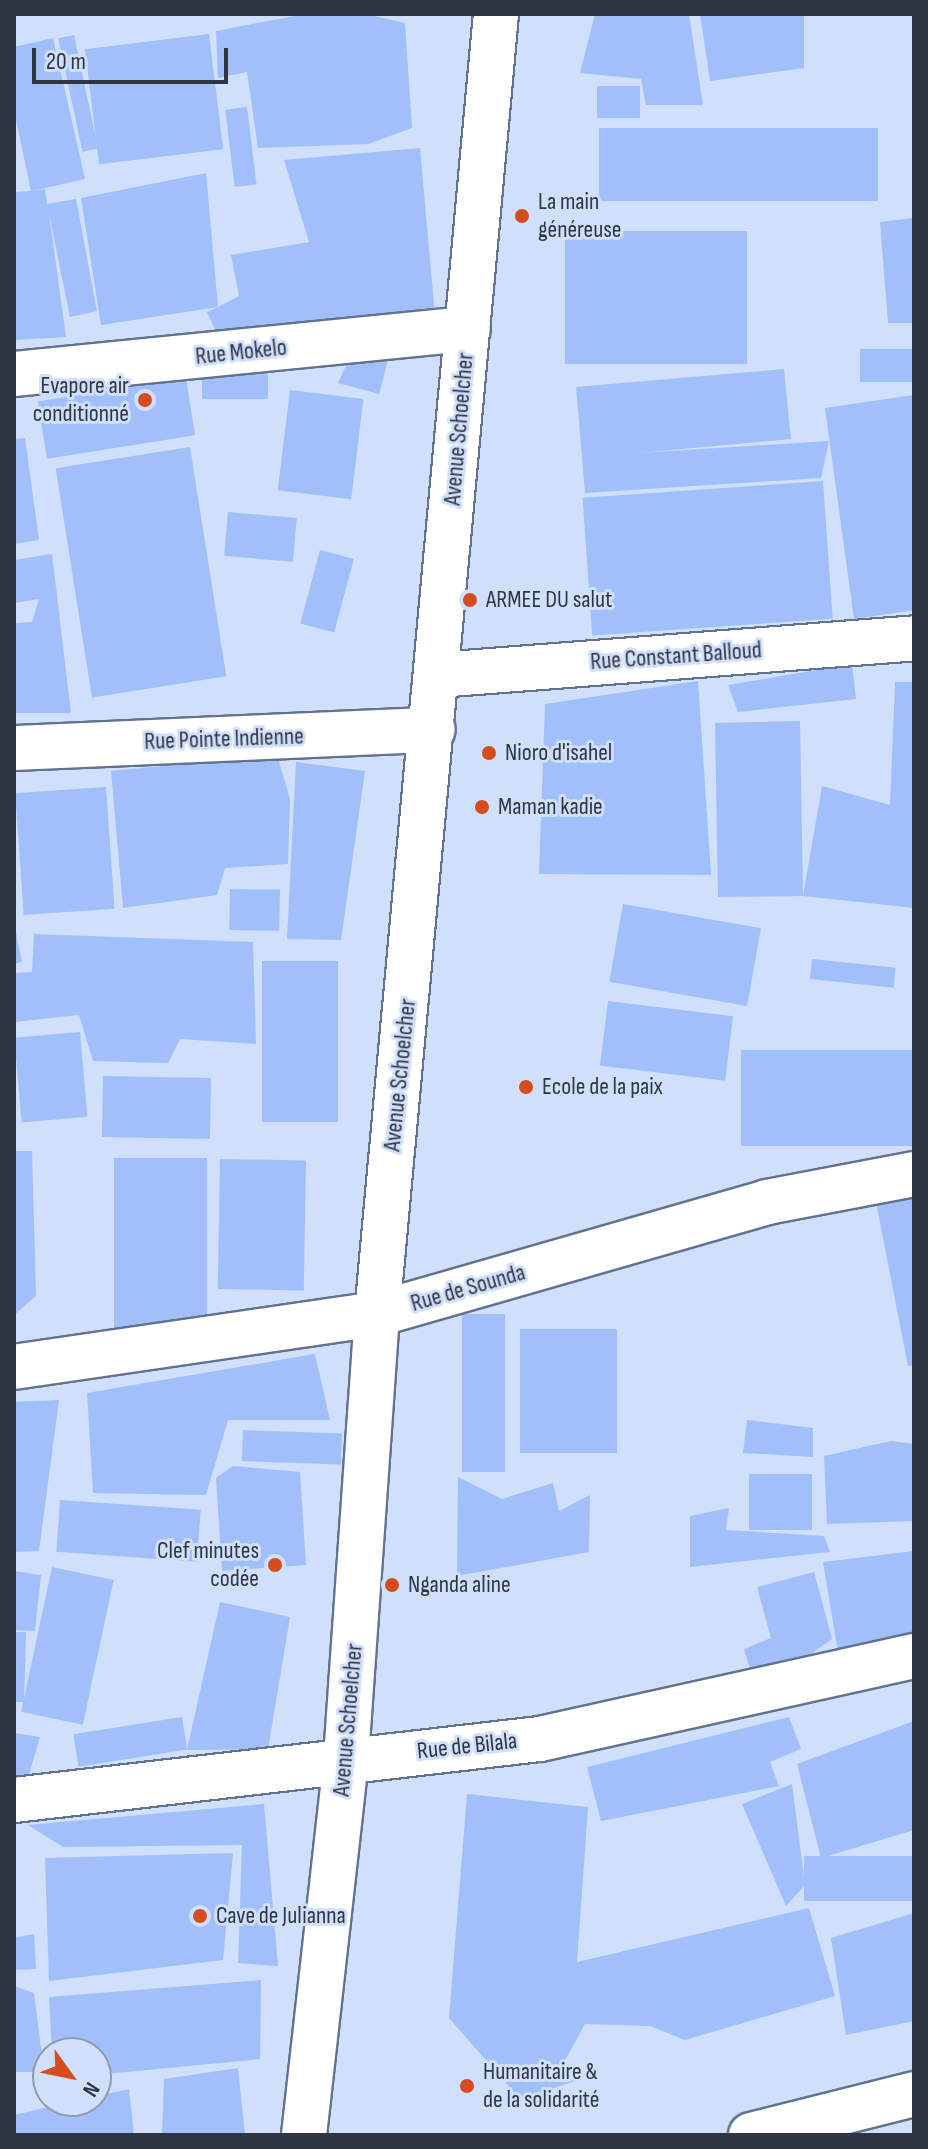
<!DOCTYPE html>
<meta charset="utf-8">
<style>
body{margin:0}
#map{position:relative;width:928px;height:2149px;overflow:hidden;background:#d0dffa;font-family:"Sofia Sans Condensed",sans-serif}
div>[style]{position:absolute}
[style*='--x']{left:calc(var(--x)*1px);top:calc(var(--y)*1px);width:calc(var(--w)*1px);rotate:calc(var(--a)*1deg)}
.building>*{inset:0;background:#a1bffa;transform-origin:0 0}
.roads{filter:drop-shadow(2px 0 #62728f) drop-shadow(-2px 0 #62728f) drop-shadow(0 2px #62728f) drop-shadow(0 -2px #62728f)}
.minor>*{height:44px;margin:-22px;padding:0 22px;transform-origin:22px;border-radius:22px;background:#fff}
.tertiary>*{height:44px;margin:-22px;padding:0 22px;transform-origin:22px;border-radius:22px;background:#fff}
.dots>*{width:22px;height:22px;translate:-50% -50%;box-sizing:border-box;border:4px solid #d0dffa;border-radius:50%}
span{translate:-50% -50%;white-space:nowrap;text-align:center;line-height:1.15;-webkit-text-stroke:6px #d0dffa;paint-order:stroke}
.poi-label{font-size:24px;color:#2f3643}
.left{translate:0 -50%;text-align:left}
.right{translate:-100% -50%;text-align:right}
.street-label{font-size:24px;color:#2f3643}
.frame{position:absolute;inset:0;border:16px solid #2f3643;pointer-events:none}
.north{position:absolute;left:32px;top:2037px;width:80px;height:80px;box-sizing:border-box;background:#d0dffa;border:2px solid #909bb1;border-radius:50%;rotate:123deg;font-size:22px;font-weight:700;line-height:32px;text-align:center;color:#2f3643}
.north::after{content:'';display:block;margin:auto;width:28px;height:36px;background:#d44c1f;clip-path:polygon(50% 0,100% 100%,50% 72%,0 100%)}
.scale{position:absolute;left:32px;top:48px;width:196px;height:36px;box-sizing:border-box;border:4px solid #2f3643;border-top:0;padding-left:10px;font-size:24px;line-height:28px;white-space:nowrap;color:#2f3643;-webkit-text-stroke:6px #d0dffa;paint-order:stroke}
</style>
<div id="map">
<div class="building">
<i style="clip-path:polygon(305px 14px,365px 14px,405px 23px,412px 128px,368px 144px,258px 148px,247px 72px,218px 78px,216px 31px)"></i>
<i style="clip-path:polygon(595px 14px,689px 14px,703px 105px,646px 105px,641px 79px,580px 73px)"></i>
<i style="clip-path:polygon(700px 14px,804px 14px,804px 68px,710px 81px)"></i>
<i style="left:209px;top:34px;width:116px;height:125px;rotate:83deg"></i>
<i style="left:74px;top:35px;width:116px;height:16px;rotate:78deg"></i>
<i style="clip-path:polygon(53px 38px,85px 179px,32px 191px,45px 189px,47px 204px,76px 199px,97px 311px,70px 317px,49px 213px,66px 337px,14px 340px,14px 192px,31px 191px,14px 110px,14px 47px)"></i>
<i style="left:640px;top:86px;width:32px;height:43px;rotate:90deg"></i>
<i style="left:247px;top:107px;width:78px;height:22px;rotate:83deg"></i>
<i style="left:878px;top:128px;width:73px;height:279px;rotate:90deg"></i>
<i style="clip-path:polygon(420px 148px,436px 327px,223px 347px,207px 312px,218px 307px,101px 325px,81px 198px,206px 173px,218px 307px,239px 296px,231px 255px,309px 242px,284px 160px)"></i>
<i style="clip-path:polygon(914px 218px,914px 323px,888px 323px,880px 222px)"></i>
<i style="left:747px;top:231px;width:133px;height:182px;rotate:90deg"></i>
<i style="clip-path:polygon(355px 346px,391px 349px,379px 394px,338px 383px)"></i>
<i style="left:914px;top:349px;width:33px;height:54px;rotate:90deg"></i>
<i style="clip-path:polygon(784px 369px,791px 439px,639px 453px,829px 441px,821px 478px,585px 493px,576px 387px)"></i>
<i style="left:202px;top:371px;width:66px;height:28px"></i>
<i style="left:186px;top:378px;width:58px;height:150px;rotate:81deg"></i>
<i style="left:290px;top:390px;width:74px;height:101px;rotate:7deg"></i>
<i style="clip-path:polygon(914px 395px,914px 610px,854px 619px,825px 408px)"></i>
<i style="clip-path:polygon(25px 438px,39px 540px,14px 544px,14px 439px)"></i>
<i style="left:190px;top:447px;width:232px;height:136px;rotate:81deg"></i>
<i style="left:823px;top:481px;width:138px;height:241px;rotate:86deg"></i>
<i style="left:228px;top:512px;width:69px;height:44px;rotate:5deg"></i>
<i style="left:320px;top:550px;width:35px;height:76px;rotate:15deg"></i>
<i style="clip-path:polygon(52px 554px,71px 713px,14px 713px,14px 623px,32px 622px,39px 599px,14px 603px,14px 560px)"></i>
<i style="clip-path:polygon(852px 664px,856px 699px,738px 712px,728px 685px)"></i>
<i style="clip-path:polygon(698px 681px,711px 875px,539px 874px,545px 704px)"></i>
<i style="clip-path:polygon(895px 682px,914px 682px,914px 908px,803px 896px,718px 897px,715px 723px,800px 721px,803px 896px,822px 786px,890px 805px)"></i>
<i style="clip-path:polygon(277px 755px,290px 799px,288px 864px,225px 868px,217px 895px,123px 908px,111px 771px)"></i>
<i style="clip-path:polygon(296px 762px,365px 771px,341px 940px,287px 939px)"></i>
<i style="left:106px;top:787px;width:122px;height:91px;rotate:86deg"></i>
<i style="left:230px;top:889px;width:50px;height:41px;rotate:1deg"></i>
<i style="left:623px;top:904px;width:140px;height:79px;rotate:10deg"></i>
<i style="clip-path:polygon(14px 923px,22px 962px,14px 964px)"></i>
<i style="clip-path:polygon(34px 934px,253px 942px,256px 1044px,180px 1039px,168px 1063px,93px 1061px,79px 1015px,14px 1022px,14px 973px,32px 972px)"></i>
<i style="left:812px;top:959px;width:84px;height:20px;rotate:6deg"></i>
<i style="left:262px;top:961px;width:76px;height:161px"></i>
<i style="left:608px;top:1001px;width:126px;height:65px;rotate:7deg"></i>
<i style="left:80px;top:1032px;width:85px;height:66px;rotate:85deg"></i>
<i style="left:914px;top:1050px;width:96px;height:173px;rotate:90deg"></i>
<i style="left:103px;top:1076px;width:108px;height:61px;rotate:1deg"></i>
<i style="clip-path:polygon(14px 1151px,32px 1151px,36px 1296px,14px 1315px)"></i>
<i style="left:114px;top:1158px;width:93px;height:185px"></i>
<i style="left:220px;top:1159px;width:86px;height:130px;rotate:1deg"></i>
<i style="clip-path:polygon(914px 1195px,914px 1365px,908px 1366px,876px 1202px)"></i>
<i style="left:505px;top:1314px;width:158px;height:43px;rotate:90deg"></i>
<i style="left:520px;top:1329px;width:97px;height:124px"></i>
<i style="clip-path:polygon(315px 1354px,330px 1420px,228px 1420px,206px 1495px,93px 1493px,87px 1393px)"></i>
<i style="clip-path:polygon(59px 1400px,39px 1551px,14px 1552px,14px 1402px)"></i>
<i style="clip-path:polygon(747px 1420px,813px 1428px,813px 1457px,743px 1453px)"></i>
<i style="left:243px;top:1430px;width:99px;height:31px;rotate:2deg"></i>
<i style="clip-path:polygon(891px 1441px,914px 1444px,914px 1521px,827px 1524px,824px 1456px)"></i>
<i style="clip-path:polygon(233px 1466px,300px 1472px,306px 1565px,222px 1571px,216px 1478px)"></i>
<i style="left:812px;top:1474px;width:56px;height:63px;rotate:90deg"></i>
<i style="clip-path:polygon(458px 1477px,502px 1499px,553px 1483px,559px 1511px,590px 1495px,589px 1552px,457px 1576px)"></i>
<i style="left:60px;top:1500px;width:141px;height:52px;rotate:4deg"></i>
<i style="clip-path:polygon(729px 1508px,726px 1530px,824px 1536px,830px 1552px,690px 1567px,690px 1516px)"></i>
<i style="clip-path:polygon(914px 1551px,914px 1645px,838px 1652px,823px 1562px)"></i>
<i style="left:52px;top:1567px;width:63px;height:148px;rotate:12deg"></i>
<i style="clip-path:polygon(14px 1571px,41px 1575px,35px 1631px,14px 1630px)"></i>
<i style="clip-path:polygon(814px 1572px,832px 1639px,757px 1692px,744px 1649px,771px 1638px,757px 1587px)"></i>
<i style="clip-path:polygon(220px 1602px,290px 1617px,268px 1749px,187px 1750px)"></i>
<i style="clip-path:polygon(14px 1632px,26px 1632px,24px 1702px,14px 1702px)"></i>
<i style="left:182px;top:1717px;width:33px;height:110px;rotate:81deg"></i>
<i style="clip-path:polygon(789px 1717px,801px 1749px,770px 1762px,779px 1786px,601px 1821px,587px 1767px)"></i>
<i style="clip-path:polygon(914px 1721px,914px 1830px,821px 1858px,797px 1764px)"></i>
<i style="clip-path:polygon(14px 1733px,40px 1737px,28px 1778px,14px 1777px)"></i>
<i style="clip-path:polygon(792px 1784px,805px 1885px,786px 1906px,742px 1804px)"></i>
<i style="clip-path:polygon(467px 1794px,588px 1807px,577px 1962px,809px 1908px,835px 1996px,685px 2040px,650px 2026px,585px 2024px,564px 2062px,579px 2080px,520px 2099px,449px 2018px)"></i>
<i style="clip-path:polygon(264px 1804px,278px 1966px,238px 1963px,242px 1845px,63px 1847px,28px 1825px)"></i>
<i style="clip-path:polygon(233px 1853px,223px 1960px,49px 1981px,45px 1858px)"></i>
<i style="left:914px;top:1856px;width:45px;height:110px;rotate:90deg"></i>
<i style="clip-path:polygon(914px 1913px,914px 2021px,846px 2035px,831px 1938px)"></i>
<i style="clip-path:polygon(34px 1934px,36px 1969px,14px 1970px,14px 1938px)"></i>
<i style="clip-path:polygon(261px 1980px,260px 2059px,96px 2075px,96px 2053px,52px 2053px,49px 1997px)"></i>
<i style="clip-path:polygon(14px 1986px,34px 1993px,44px 2072px,14px 2072px)"></i>
<i style="clip-path:polygon(238px 2068px,245px 2135px,162px 2134px,164px 2079px)"></i>
<i style="clip-path:polygon(129px 2089px,134px 2135px,14px 2135px,14px 2115px)"></i>
</div>
<div class="roads">
<div class="minor">
<i style="--x:14;--y:374;--w:456;--a:-5.7"></i>
<i style="--x:438;--y:675;--w:477;--a:-4.4"></i>
<i style="--x:14;--y:748;--w:419;--a:-2.5"></i>
<i style="--x:14;--y:1367;--w:367;--a:-8.3"></i>
<i style="--x:377;--y:1314;--w:406;--a:-16"></i>
<i style="--x:767;--y:1202;--w:150;--a:-10.8"></i>
<i style="--x:14;--y:1800;--w:530;--a:-6.62"></i>
<i style="--x:540;--y:1739;--w:383;--a:-12.5"></i>
<i style="--x:304;--y:2135;--w:379;--a:-83.6"></i>
<i style="--x:346;--y:1758;--w:445;--a:-86"></i>
<i style="--x:377;--y:1314;--w:1305;--a:-84.77"></i>
</div>
<div class="tertiary">
<i style="--x:751;--y:2135;--w:168;--a:-14.1"></i>
</div>
</div>
<div class="dots">
<i style="left:522px;top:216px;background:#d44c1f"></i>
<i style="left:145px;top:400px;background:#d44c1f"></i>
<i style="left:470px;top:600px;background:#d44c1f"></i>
<i style="left:489px;top:753px;background:#d44c1f"></i>
<i style="left:482px;top:807px;background:#d44c1f"></i>
<i style="left:526px;top:1087px;background:#d44c1f"></i>
<i style="left:275px;top:1565px;background:#d44c1f"></i>
<i style="left:392px;top:1585px;background:#d44c1f"></i>
<i style="left:200px;top:1916px;background:#d44c1f"></i>
<i style="left:467px;top:2086px;background:#d44c1f"></i>
</div>
<div class="poi-label">
<span class="left" style="left:538px;top:216px">La main<br>généreuse</span>
<span class="right" style="left:129px;top:400px">Evapore air<br>conditionné</span>
<span class="left" style="left:486px;top:600px">ARMEE DU salut</span>
<span class="left" style="left:505px;top:753px">Nioro d'isahel</span>
<span class="left" style="left:498px;top:807px">Maman kadie</span>
<span class="left" style="left:542px;top:1087px">Ecole de la paix</span>
<span class="right" style="left:259px;top:1565px">Clef minutes<br>codée</span>
<span class="left" style="left:408px;top:1585px">Nganda aline</span>
<span class="left" style="left:216px;top:1916px">Cave de Julianna</span>
<span class="left" style="left:483px;top:2086px">Humanitaire &amp;<br>de la solidarité</span>
</div>
<div class="street-label">
<span style="left:241px;top:352px;rotate:-6deg">Rue Mokelo</span>
<span style="left:459px;top:429px;rotate:-85deg">Avenue Schoelcher</span>
<span style="left:676px;top:656px;rotate:-4deg">Rue Constant Balloud</span>
<span style="left:224px;top:739px;rotate:-2deg">Rue Pointe Indienne</span>
<span style="left:400px;top:1075px;rotate:-84deg">Avenue Schoelcher</span>
<span style="left:468px;top:1288px;rotate:-16deg">Rue de Sounda</span>
<span style="left:348px;top:1720px;rotate:-85deg">Avenue Schoelcher</span>
<span style="left:467px;top:1746px;rotate:-6deg">Rue de Bilala</span>
</div>
<div class="frame"></div>
<div class="north">N</div>
<div class="scale">20 m</div>
</div>
